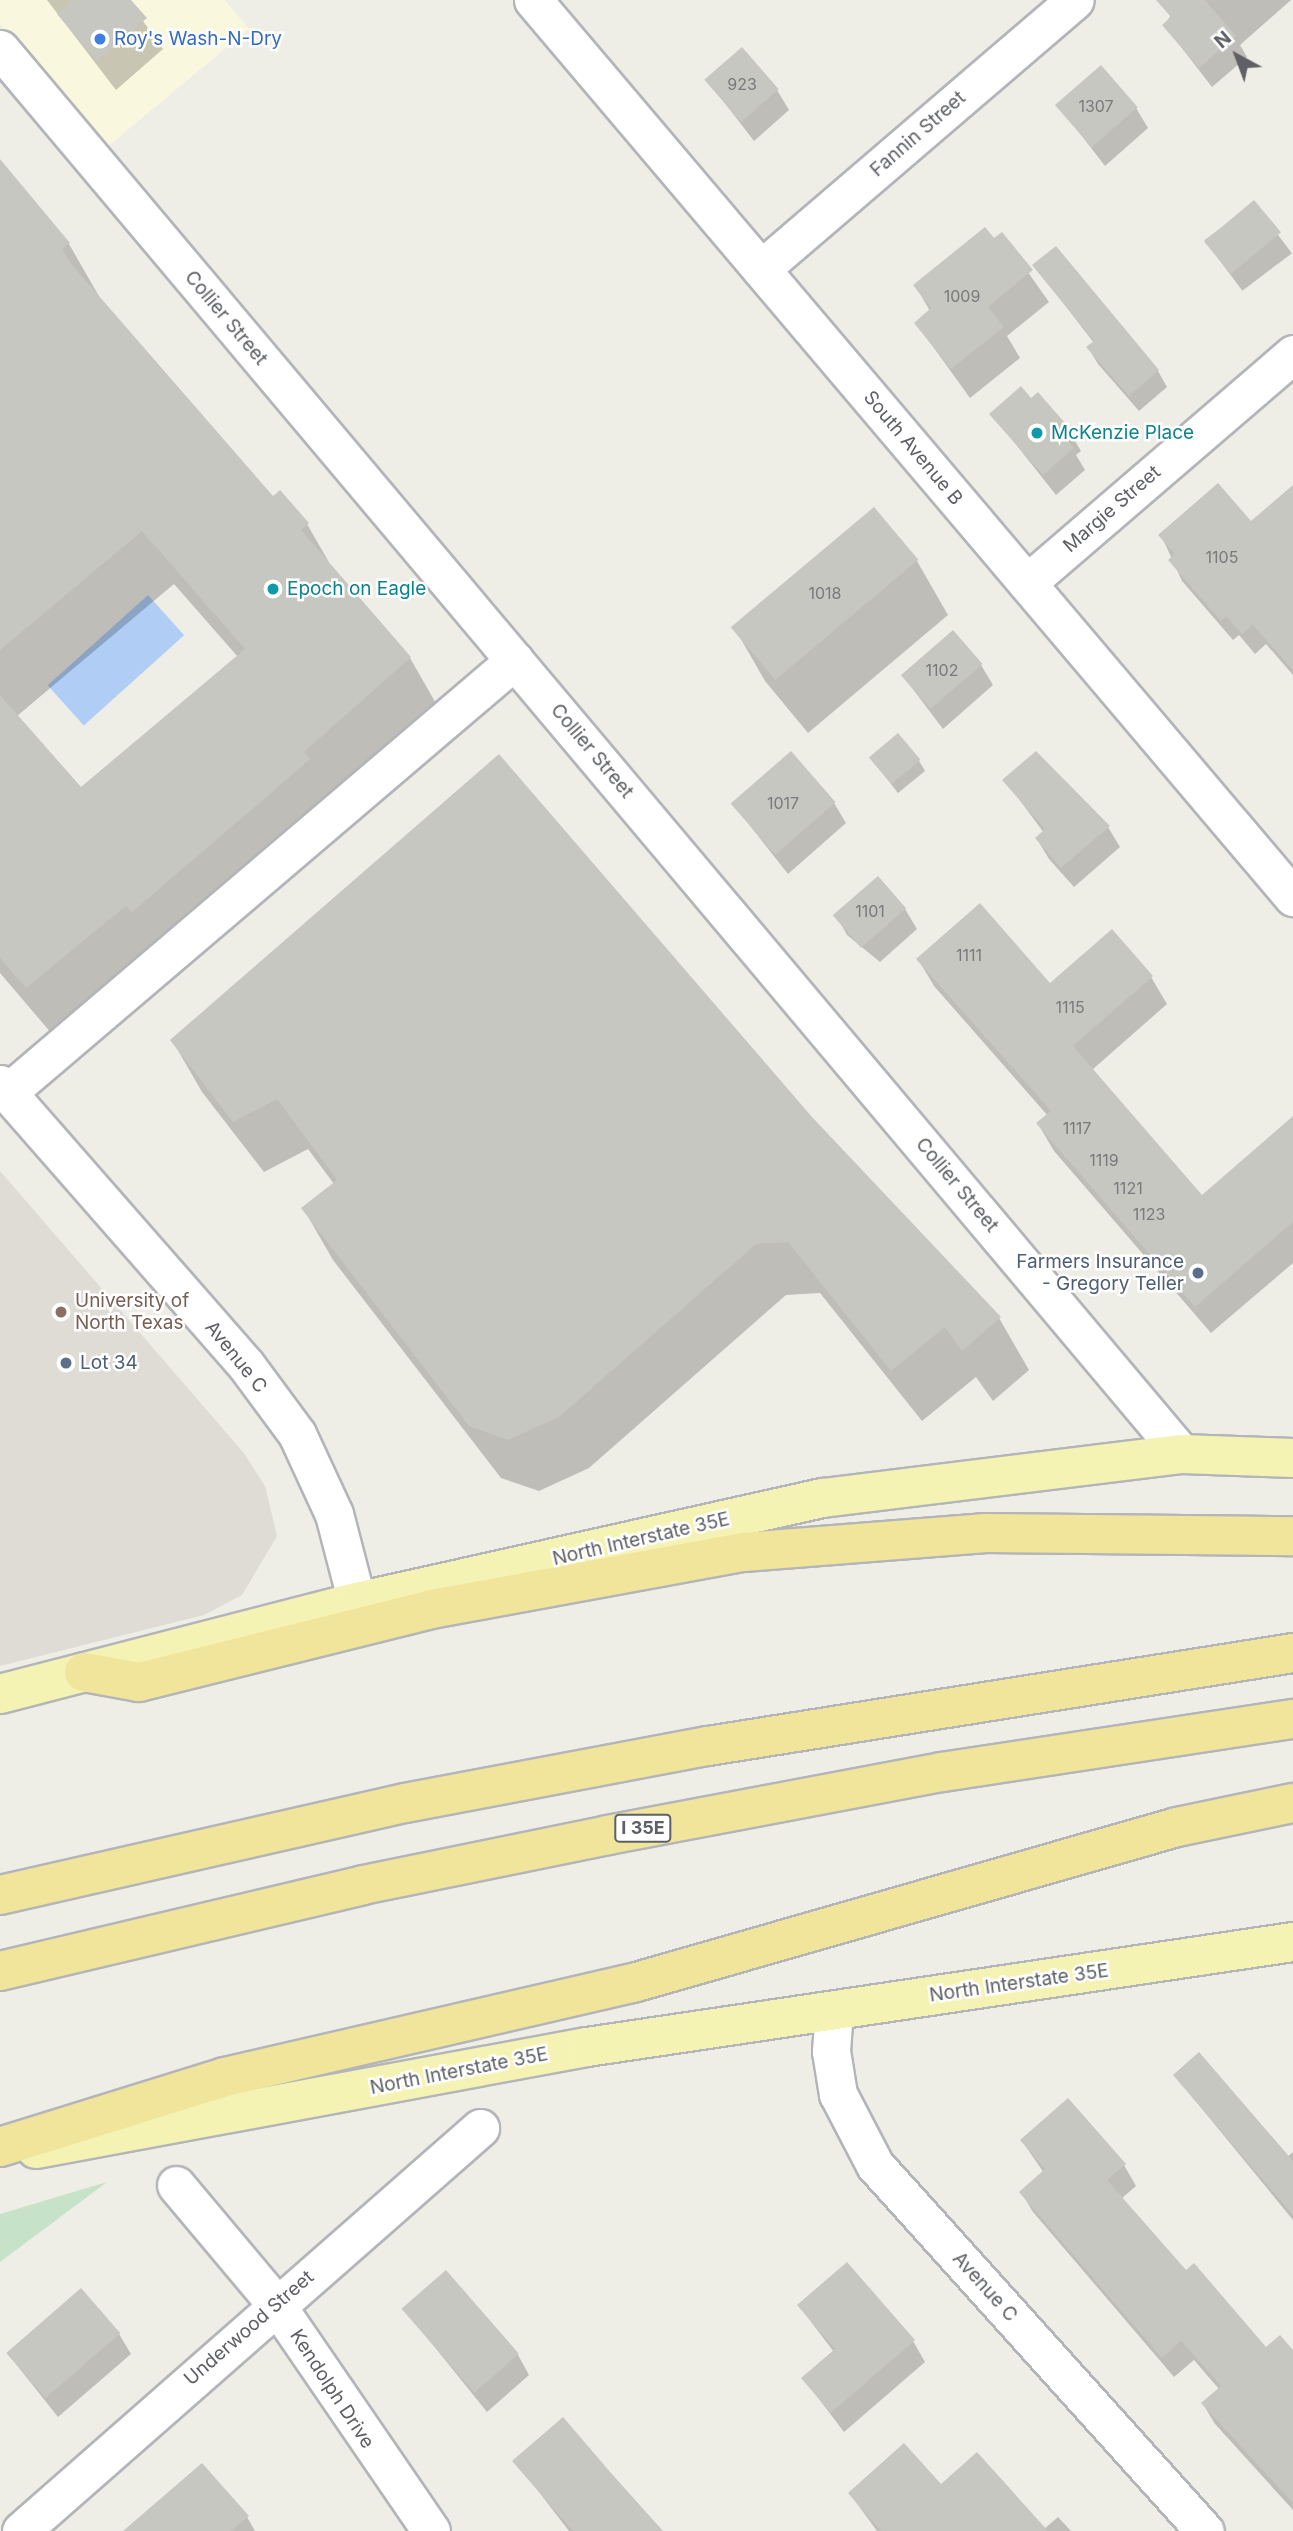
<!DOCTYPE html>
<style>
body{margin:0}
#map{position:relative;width:1293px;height:2531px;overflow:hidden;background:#eeede6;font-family:Inter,sans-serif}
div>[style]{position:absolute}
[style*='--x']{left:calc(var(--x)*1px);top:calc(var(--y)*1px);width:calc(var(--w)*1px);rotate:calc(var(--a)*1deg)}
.commercial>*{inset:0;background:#faf7df}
.education>*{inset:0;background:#dedcd5}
.green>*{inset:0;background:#c6e3c9}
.water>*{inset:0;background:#b0cef5;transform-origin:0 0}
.shadow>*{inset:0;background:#0003;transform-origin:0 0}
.building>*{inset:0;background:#c7c7c1;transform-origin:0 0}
.roads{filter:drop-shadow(2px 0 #b3b5b9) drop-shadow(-2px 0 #b3b5b9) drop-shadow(0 2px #b3b5b9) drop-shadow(0 -2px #b3b5b9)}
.minor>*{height:37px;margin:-18.5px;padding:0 18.5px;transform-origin:18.5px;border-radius:18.5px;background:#fff}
.major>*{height:38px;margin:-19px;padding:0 19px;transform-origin:19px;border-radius:19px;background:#f5f3b4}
.highway>*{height:38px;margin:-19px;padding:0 19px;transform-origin:19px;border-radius:19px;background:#f0e59b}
.dots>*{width:19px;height:19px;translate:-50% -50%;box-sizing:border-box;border:4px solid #fff;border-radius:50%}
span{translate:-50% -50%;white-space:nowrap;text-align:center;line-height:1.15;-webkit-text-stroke:5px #fff;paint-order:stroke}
.number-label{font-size:16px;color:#787a7c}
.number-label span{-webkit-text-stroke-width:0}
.shield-label span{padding:2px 5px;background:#fff;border:2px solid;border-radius:5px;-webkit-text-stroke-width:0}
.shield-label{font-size:18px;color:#5e6065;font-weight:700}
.shop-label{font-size:19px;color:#366cbe}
.left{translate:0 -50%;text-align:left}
.street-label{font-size:19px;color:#5e6065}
.culture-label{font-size:19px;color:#0d838f}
.service-label{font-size:19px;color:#4e5e75}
.right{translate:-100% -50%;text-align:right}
.education-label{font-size:19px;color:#785e54}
.north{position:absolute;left:1202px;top:21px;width:70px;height:70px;-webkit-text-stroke:5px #fff;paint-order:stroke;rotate:319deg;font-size:19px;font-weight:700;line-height:28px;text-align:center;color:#5e6065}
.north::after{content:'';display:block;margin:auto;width:24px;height:32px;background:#5e6065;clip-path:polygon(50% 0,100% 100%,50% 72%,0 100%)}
</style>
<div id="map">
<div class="commercial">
<i style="clip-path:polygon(0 0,225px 0,249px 29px,106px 148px,0 24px)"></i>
</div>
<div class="education">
<i style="clip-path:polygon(0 1171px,243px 1452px,265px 1486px,277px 1536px,242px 1595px,204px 1615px,0 1666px)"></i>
</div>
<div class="green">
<i style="clip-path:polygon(107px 2182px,0 2262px,0 2214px)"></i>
</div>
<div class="water">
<i style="left:148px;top:595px;width:54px;height:135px;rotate:48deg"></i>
</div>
<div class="shadow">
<i style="clip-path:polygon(47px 0,128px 0,163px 49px,116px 90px)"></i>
<i style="clip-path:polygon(1182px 0,1291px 0,1240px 45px,1247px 57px,1212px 87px,1164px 25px)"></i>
<i style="clip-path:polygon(707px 80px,777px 90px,789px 110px,754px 141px)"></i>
<i style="clip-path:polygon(1058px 105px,1136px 108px,1148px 128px,1105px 166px)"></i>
<i style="clip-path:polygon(evenodd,0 163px,69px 244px,100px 298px,273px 498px,307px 524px,334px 571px,410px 658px,441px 712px,58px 1041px,0 973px,0 163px,174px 584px,238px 657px,81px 790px,17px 716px,174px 584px)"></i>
<i style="left:1254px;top:203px;width:63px;height:62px;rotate:53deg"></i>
<i style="clip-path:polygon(1001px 234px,1049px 302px,1007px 336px,1020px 358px,970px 398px,916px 323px,930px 311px,915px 285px)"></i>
<i style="clip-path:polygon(1034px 265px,1158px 371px,1167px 387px,1139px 411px,1098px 364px,1088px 347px,1094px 343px)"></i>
<i style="clip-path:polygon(1031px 401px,1069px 431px,1081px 451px,1076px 455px,1085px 470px,1056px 495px,992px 414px)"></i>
<i style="clip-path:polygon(1293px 487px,1293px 675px,1266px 644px,1255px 654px,1239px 635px,1233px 640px,1182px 581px,1161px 535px,1251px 524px)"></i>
<i style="clip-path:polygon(917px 561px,948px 615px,808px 733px,765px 681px,734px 627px)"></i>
<i style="clip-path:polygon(981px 665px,993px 685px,943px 729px,903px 676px)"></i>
<i style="clip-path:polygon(871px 758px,919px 761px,925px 771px,898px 793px)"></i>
<i style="clip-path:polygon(1005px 780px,1108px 827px,1120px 847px,1074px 887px,1049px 859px,1037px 839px,1044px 833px)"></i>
<i style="clip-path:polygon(834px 803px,846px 823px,788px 874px,733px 804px)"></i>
<i style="clip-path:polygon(905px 909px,917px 929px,880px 962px,847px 935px,836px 915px)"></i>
<i style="clip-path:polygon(918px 959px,1049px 986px,1151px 977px,1167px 1004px,1092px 1070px,1202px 1197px,1293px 1118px,1293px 1263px,1211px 1333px,1054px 1151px,1038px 1124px,1048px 1116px,934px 986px)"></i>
<i style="clip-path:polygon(172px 1040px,810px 1118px,999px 1318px,1029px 1370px,993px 1401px,976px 1377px,922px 1421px,820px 1293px,786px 1295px,589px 1468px,539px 1491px,501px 1478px,333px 1260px,303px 1208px,334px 1184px,308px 1149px,264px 1172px,202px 1092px)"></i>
<i style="clip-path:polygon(1175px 2076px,1287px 2157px,1293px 2152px,1293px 2220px)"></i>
<i style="clip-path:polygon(1022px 2141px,1124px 2165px,1136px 2186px,1121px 2199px,1185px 2273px,1266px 2349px,1293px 2353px,1293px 2510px,1215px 2424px,1203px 2404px,1219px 2389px,1194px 2360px,1174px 2377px,1033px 2212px,1021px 2192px,1044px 2173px)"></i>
<i style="clip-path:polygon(799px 2306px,913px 2341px,925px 2362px,844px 2432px,803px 2378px,834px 2352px)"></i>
<i style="clip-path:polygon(404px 2309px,518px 2355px,529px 2375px,487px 2412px)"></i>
<i style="clip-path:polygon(119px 2334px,131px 2354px,58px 2417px,8px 2354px)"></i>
<i style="clip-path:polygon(515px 2461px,660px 2531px,569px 2531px)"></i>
<i style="clip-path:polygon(941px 2487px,1044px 2529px,1058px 2517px,1071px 2531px,877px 2531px,850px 2494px)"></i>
<i style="clip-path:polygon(247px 2517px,255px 2531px,126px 2531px)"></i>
</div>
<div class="building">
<i style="clip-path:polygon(73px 0,131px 0,147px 18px,97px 61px,57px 14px)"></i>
<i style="clip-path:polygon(1156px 0,1205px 0,1236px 36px,1199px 68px,1162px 25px,1171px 17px)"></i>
<i style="left:742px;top:47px;width:56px;height:50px;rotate:49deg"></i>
<i style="left:1101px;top:65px;width:56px;height:61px;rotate:49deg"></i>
<i style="clip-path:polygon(0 159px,70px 243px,62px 249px,72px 265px,273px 496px,280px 490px,309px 523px,301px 530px,411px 657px,304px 752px,310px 759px,277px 788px,132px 912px,126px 906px,26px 988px,0 958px,0 695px,81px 787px,245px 649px,142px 531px,0 650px)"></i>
<i style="left:1254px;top:200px;width:42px;height:65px;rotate:50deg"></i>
<i style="clip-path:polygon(985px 227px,994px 238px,1002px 232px,1033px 270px,988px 307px,1004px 327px,951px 369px,914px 323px,931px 308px,913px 285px)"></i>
<i style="clip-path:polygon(1056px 246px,1159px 370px,1129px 396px,1086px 347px,1094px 341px,1032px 265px)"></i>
<i style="clip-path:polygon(1021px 386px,1031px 398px,1038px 392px,1071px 430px,1064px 436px,1074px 448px,1043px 475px,989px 414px)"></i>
<i style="clip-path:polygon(1218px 483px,1251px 521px,1293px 485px,1293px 670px,1253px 625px,1242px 634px,1226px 616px,1221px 621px,1168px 560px,1175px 554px,1158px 535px)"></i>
<i style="left:874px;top:507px;width:69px;height:187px;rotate:50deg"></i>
<i style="left:953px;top:630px;width:45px;height:69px;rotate:49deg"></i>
<i style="left:898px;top:733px;width:35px;height:38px;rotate:50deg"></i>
<i style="left:791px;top:751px;width:68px;height:80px;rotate:49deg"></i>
<i style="clip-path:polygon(1036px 751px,1110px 826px,1061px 868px,1035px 838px,1045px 829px,1002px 780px)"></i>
<i style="clip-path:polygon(499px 754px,812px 1117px,1001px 1317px,962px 1351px,945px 1327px,891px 1371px,788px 1242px,756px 1244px,559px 1417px,508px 1440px,469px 1426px,301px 1208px,337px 1180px,277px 1099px,233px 1122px,170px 1040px)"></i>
<i style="left:878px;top:876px;width:43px;height:60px;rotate:49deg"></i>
<i style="clip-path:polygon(980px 903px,1050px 983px,1112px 929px,1153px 976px,1073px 1046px,1202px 1195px,1293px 1116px,1293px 1222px,1195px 1307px,1036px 1123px,1051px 1111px,916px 959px)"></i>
<i style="clip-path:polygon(1199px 2052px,1293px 2161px,1293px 2215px,1173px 2075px)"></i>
<i style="clip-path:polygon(1068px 2098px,1126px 2164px,1107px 2180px,1186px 2270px,1194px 2263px,1266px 2347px,1280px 2335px,1293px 2350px,1293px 2503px,1201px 2403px,1221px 2386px,1181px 2341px,1162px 2358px,1019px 2192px,1045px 2169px,1020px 2140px)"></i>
<i style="clip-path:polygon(847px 2262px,915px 2340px,831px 2413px,801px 2378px,835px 2349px,797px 2305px)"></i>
<i style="left:446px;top:2270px;width:111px;height:59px;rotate:49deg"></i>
<i style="left:81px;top:2288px;width:60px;height:99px;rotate:49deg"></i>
<i style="clip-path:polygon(563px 2417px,611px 2473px,663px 2531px,573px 2531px,512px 2461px)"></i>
<i style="clip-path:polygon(904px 2443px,941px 2484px,977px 2452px,1048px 2531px,881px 2531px,848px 2493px)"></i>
<i style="clip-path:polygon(202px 2463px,249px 2516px,231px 2531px,123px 2531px)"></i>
</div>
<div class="roads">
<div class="minor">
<i style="--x:533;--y:0;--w:1176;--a:49.73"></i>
<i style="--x:0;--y:49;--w:1836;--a:49.93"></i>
<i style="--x:761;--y:269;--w:413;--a:-40.6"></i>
<i style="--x:1027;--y:583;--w:351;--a:-40.7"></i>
<i style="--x:0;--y:1084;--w:373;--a:48.8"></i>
<i style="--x:246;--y:1365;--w:86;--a:53.5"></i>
<i style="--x:297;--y:1434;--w:88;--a:65.2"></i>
<i style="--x:334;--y:1514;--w:91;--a:75.4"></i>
<i style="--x:7;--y:1093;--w:667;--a:-40.44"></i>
<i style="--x:834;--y:2010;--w:41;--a:94.2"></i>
<i style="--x:831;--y:2051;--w:44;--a:80.8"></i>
<i style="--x:838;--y:2094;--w:80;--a:62.5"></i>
<i style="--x:875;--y:2165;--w:493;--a:48"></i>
<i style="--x:176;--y:2185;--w:154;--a:50"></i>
<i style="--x:275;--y:2303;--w:276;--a:55.6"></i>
<i style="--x:21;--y:2531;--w:611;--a:-41.28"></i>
</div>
<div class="major">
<i style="--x:0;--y:1694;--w:369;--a:-14.5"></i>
<i style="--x:357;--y:1602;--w:477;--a:-12.6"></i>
<i style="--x:823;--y:1498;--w:362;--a:-7"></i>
<i style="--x:1182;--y:1454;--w:111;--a:2.1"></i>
<i style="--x:36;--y:2149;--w:560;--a:-10.49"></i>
<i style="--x:587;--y:2047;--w:714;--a:-8.46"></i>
</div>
<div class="highway">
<i style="--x:84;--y:1672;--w:56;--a:10.3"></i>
<i style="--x:139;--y:1682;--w:302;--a:-14"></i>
<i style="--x:432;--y:1609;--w:317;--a:-10.4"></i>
<i style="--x:744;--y:1552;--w:243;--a:-4.5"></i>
<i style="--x:986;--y:1533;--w:307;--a:0.6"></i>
<i style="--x:0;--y:1895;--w:415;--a:-12.8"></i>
<i style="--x:405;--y:1803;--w:308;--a:-10.7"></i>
<i style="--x:708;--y:1746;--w:592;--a:-9.03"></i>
<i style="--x:0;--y:1971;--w:373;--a:-13.3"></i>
<i style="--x:363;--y:1885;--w:250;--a:-11.5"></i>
<i style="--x:608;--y:1835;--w:340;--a:-10.7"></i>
<i style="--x:942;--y:1772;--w:355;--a:-8.6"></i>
<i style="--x:0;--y:2147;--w:236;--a:-17.3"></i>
<i style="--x:225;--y:2077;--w:419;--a:-13"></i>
<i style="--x:633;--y:1983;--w:566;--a:-16"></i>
<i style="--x:1177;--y:1827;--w:118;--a:-11.7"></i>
</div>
</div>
<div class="dots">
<i style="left:100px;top:39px;background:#3f7fe0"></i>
<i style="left:1037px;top:433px;background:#0f9aa8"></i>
<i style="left:273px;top:589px;background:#0f9aa8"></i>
<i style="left:1198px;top:1273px;background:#5c6f8a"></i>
<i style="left:61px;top:1312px;background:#8d6e63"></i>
<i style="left:66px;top:1363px;background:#5c6f8a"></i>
</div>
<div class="number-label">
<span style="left:742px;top:84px">923</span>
<span style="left:1096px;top:106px">1307</span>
<span style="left:962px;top:296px">1009</span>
<span style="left:1222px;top:557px">1105</span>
<span style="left:825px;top:593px">1018</span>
<span style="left:942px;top:670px">1102</span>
<span style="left:783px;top:803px">1017</span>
<span style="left:870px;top:911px">1101</span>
<span style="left:969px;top:955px">1111</span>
<span style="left:1070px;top:1007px">1115</span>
<span style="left:1077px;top:1128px">1117</span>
<span style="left:1104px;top:1160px">1119</span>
<span style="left:1128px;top:1188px">1121</span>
<span style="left:1149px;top:1214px">1123</span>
</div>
<div class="shield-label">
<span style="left:643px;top:1828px">I 35E</span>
</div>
<div class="shop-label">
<span class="left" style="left:114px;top:39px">Roy's Wash-N-Dry</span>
</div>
<div class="street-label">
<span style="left:918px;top:134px;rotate:-41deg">Fannin Street</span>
<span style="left:226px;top:318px;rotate:50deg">Collier Street</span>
<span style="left:913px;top:448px;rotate:50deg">South Avenue B</span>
<span style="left:1112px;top:509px;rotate:-41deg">Margie Street</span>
<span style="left:592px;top:751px;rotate:50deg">Collier Street</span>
<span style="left:957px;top:1185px;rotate:50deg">Collier Street</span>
<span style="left:236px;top:1357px;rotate:51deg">Avenue C</span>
<span style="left:641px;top:1539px;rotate:-13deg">North Interstate 35E</span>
<span style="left:1019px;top:1983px;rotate:-8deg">North Interstate 35E</span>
<span style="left:459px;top:2071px;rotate:-11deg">North Interstate 35E</span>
<span style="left:985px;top:2287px;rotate:48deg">Avenue C</span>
<span style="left:249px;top:2328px;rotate:-41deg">Underwood Street</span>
<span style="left:332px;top:2389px;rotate:57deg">Kendolph Drive</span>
</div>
<div class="culture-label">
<span class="left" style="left:1051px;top:433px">McKenzie Place</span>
<span class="left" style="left:287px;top:589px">Epoch on Eagle</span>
</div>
<div class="service-label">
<span class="right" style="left:1184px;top:1273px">Farmers Insurance<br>- Gregory Teller</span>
<span class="left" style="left:80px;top:1363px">Lot 34</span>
</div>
<div class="education-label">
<span class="left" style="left:75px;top:1312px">University of<br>North Texas</span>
</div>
<div class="north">N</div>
</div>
